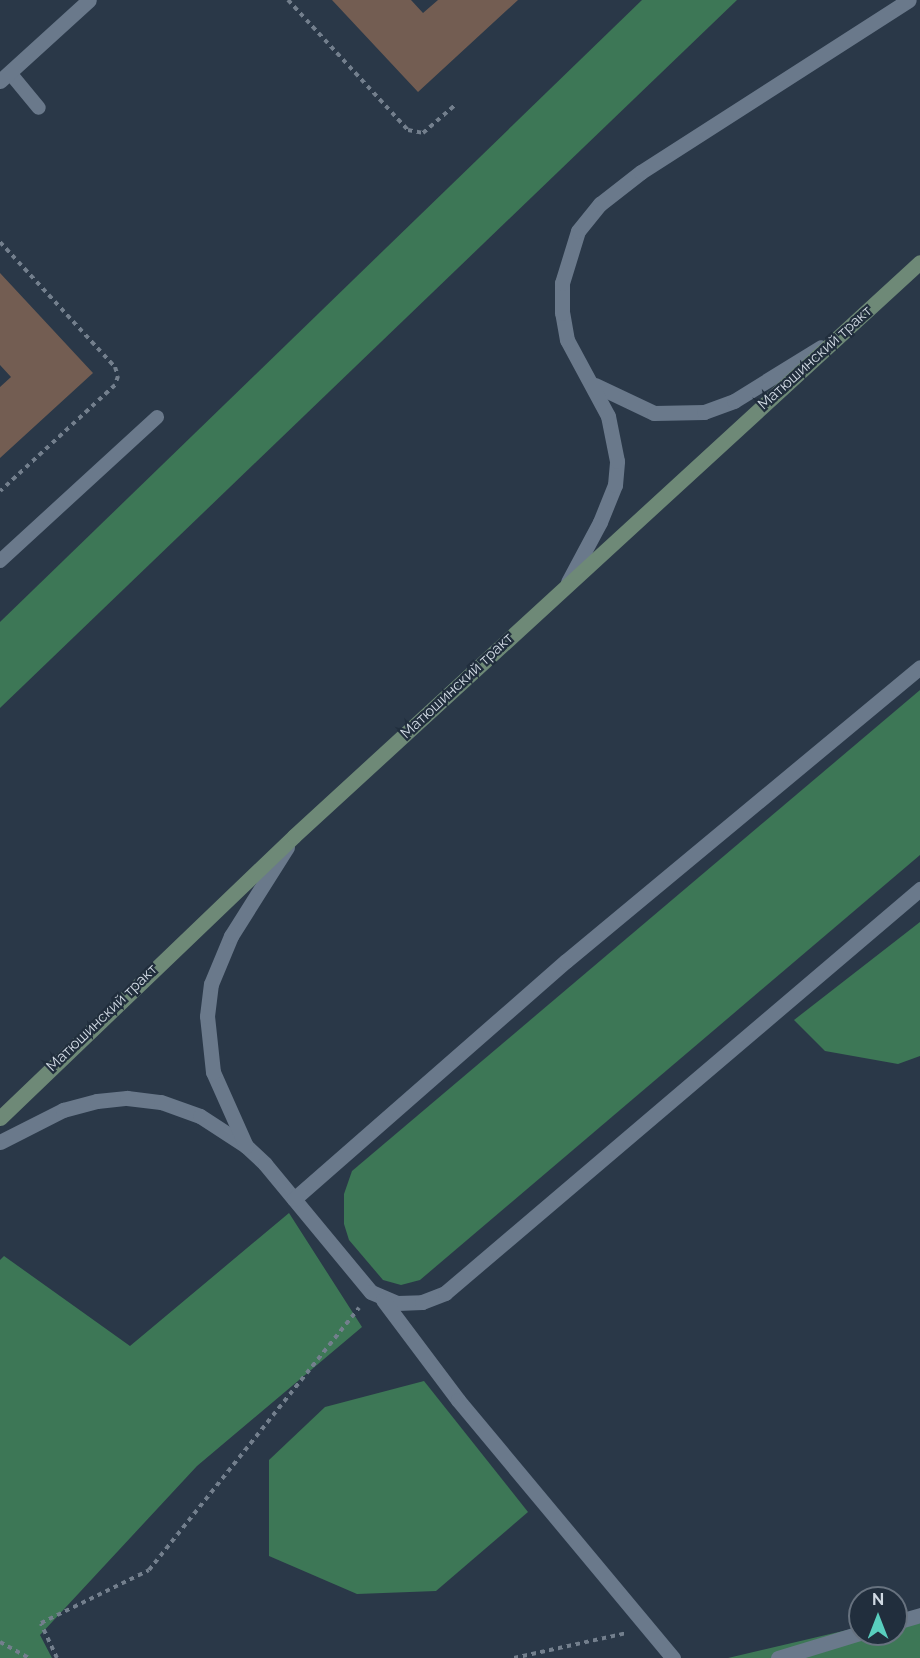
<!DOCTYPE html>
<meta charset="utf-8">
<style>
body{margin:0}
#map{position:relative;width:920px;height:1658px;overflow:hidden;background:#2a3848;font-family:Raleway,sans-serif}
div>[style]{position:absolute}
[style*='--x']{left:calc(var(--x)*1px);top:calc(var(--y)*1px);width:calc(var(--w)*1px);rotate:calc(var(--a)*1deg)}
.forest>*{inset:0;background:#3d7756}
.building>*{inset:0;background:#735d52}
.path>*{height:4px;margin-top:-2px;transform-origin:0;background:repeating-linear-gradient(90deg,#737f8d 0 4.5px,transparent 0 9px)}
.service>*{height:14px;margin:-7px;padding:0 7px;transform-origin:7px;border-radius:7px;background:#6a798b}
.minor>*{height:15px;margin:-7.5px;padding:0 7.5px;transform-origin:7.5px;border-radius:7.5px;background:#6a798b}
.secondary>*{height:15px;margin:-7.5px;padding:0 7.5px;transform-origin:7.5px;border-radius:7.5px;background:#6e8977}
span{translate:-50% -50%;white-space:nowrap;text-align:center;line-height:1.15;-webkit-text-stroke:4.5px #212e3d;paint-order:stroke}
.street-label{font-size:15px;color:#d0d9e3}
.north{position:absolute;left:848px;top:1586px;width:60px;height:60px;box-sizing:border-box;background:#212e3d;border:2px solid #67727f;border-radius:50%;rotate:0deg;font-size:16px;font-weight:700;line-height:24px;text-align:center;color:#d0d9e3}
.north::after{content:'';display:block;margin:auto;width:21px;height:27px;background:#59cebe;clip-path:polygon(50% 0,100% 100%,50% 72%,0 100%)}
</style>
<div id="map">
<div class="forest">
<i style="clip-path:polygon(642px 0,737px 0,0 708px,0 622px)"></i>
<i style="clip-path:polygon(920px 690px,920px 855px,420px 1280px,401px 1285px,383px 1280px,349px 1240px,344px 1224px,344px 1194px,352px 1171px)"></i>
<i style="clip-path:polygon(920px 922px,920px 1056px,898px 1064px,825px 1051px,794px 1020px)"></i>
<i style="clip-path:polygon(289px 1213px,362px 1327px,197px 1466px,40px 1635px,52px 1658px,0 1658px,0 1260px,4px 1256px,130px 1346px)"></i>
<i style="clip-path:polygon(424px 1381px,528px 1512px,436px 1591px,357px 1594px,269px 1556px,269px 1460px,325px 1407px)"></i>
<i style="clip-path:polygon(920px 1613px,920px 1658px,728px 1658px,860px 1627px,860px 1634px,896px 1634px,896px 1619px)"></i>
</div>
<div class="building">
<i style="clip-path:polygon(332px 0,411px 0,423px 13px,438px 0,518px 0,418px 92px)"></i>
<i style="clip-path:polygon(0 273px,93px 373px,0 458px,0 387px,11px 377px,0 365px)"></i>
</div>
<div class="path">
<i style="--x:288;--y:0;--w:177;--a:47.3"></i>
<i style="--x:408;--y:130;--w:15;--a:11"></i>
<i style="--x:423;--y:133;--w:43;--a:-41.2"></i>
<i style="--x:0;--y:242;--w:170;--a:47.4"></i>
<i style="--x:115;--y:367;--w:9;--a:72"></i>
<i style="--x:118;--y:376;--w:9;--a:108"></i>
<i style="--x:115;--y:385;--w:156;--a:137.3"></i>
<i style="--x:0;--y:1642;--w:33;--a:29"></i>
<i style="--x:57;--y:1658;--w:38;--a:-115"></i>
<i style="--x:41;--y:1623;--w:120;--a:-26.1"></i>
<i style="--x:149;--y:1570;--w:336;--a:-51.3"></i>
<i style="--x:514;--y:1658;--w:116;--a:-12.5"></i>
</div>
<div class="service">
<i style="--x:10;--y:73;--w:45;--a:50.4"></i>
<i style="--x:0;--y:561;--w:213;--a:-42.5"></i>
</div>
<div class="minor">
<i style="--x:0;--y:81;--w:120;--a:-42.3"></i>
<i style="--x:595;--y:385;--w:65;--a:25.4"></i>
<i style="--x:654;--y:413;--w:50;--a:-1.1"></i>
<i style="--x:704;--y:412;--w:32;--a:-20"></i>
<i style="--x:734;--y:401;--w:102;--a:-31.8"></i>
<i style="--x:568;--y:582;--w:68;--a:-61.9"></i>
<i style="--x:600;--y:522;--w:40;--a:-68"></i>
<i style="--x:615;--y:485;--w:24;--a:-85"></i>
<i style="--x:617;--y:461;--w:46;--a:-101.3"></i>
<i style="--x:608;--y:416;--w:86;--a:-118.3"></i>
<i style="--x:567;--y:340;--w:27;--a:-100"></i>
<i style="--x:562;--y:313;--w:30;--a:-90"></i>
<i style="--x:562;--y:283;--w:54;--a:-72.9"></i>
<i style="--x:578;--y:231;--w:35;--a:-51"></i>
<i style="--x:600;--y:204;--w:52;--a:-38"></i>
<i style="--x:641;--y:172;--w:318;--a:-32.7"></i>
<i style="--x:0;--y:1142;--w:71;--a:-26.9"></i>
<i style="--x:63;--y:1110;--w:35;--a:-15"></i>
<i style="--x:97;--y:1101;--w:30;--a:-6"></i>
<i style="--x:127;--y:1098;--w:34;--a:7"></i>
<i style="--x:161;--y:1102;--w:41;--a:19.7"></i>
<i style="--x:200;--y:1116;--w:55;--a:33.1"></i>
<i style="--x:246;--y:1146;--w:26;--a:43"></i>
<i style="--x:265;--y:1164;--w:166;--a:50.4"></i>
<i style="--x:371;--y:1292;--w:28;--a:23"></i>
<i style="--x:397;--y:1303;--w:25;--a:-2"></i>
<i style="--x:422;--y:1302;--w:25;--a:-21"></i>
<i style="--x:445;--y:1293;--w:624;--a:-40.38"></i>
<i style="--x:246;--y:1146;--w:81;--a:-114"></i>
<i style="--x:213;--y:1072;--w:56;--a:-96.1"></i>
<i style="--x:207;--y:1016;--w:32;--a:-83"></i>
<i style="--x:211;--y:984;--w:52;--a:-67.4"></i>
<i style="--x:231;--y:936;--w:105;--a:-57.8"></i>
<i style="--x:294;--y:1199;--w:361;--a:-41.2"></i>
<i style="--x:566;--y:961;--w:460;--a:-39.7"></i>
<i style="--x:383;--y:1300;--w:125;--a:53.1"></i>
<i style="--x:458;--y:1400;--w:336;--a:50.2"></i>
<i style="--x:896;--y:1622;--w:25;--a:-16"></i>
<i style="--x:778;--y:1658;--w:86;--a:-17"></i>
</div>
<div class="secondary">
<i style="--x:0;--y:1118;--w:407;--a:-43.8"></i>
<i style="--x:294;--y:836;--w:849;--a:-42.52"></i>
</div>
<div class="street-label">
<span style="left:815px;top:358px;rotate:-42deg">Матюшинский тракт</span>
<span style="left:457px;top:686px;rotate:-43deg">Матюшинский тракт</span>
<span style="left:102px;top:1018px;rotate:-44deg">Матюшинский тракт</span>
</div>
<div class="north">N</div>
</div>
